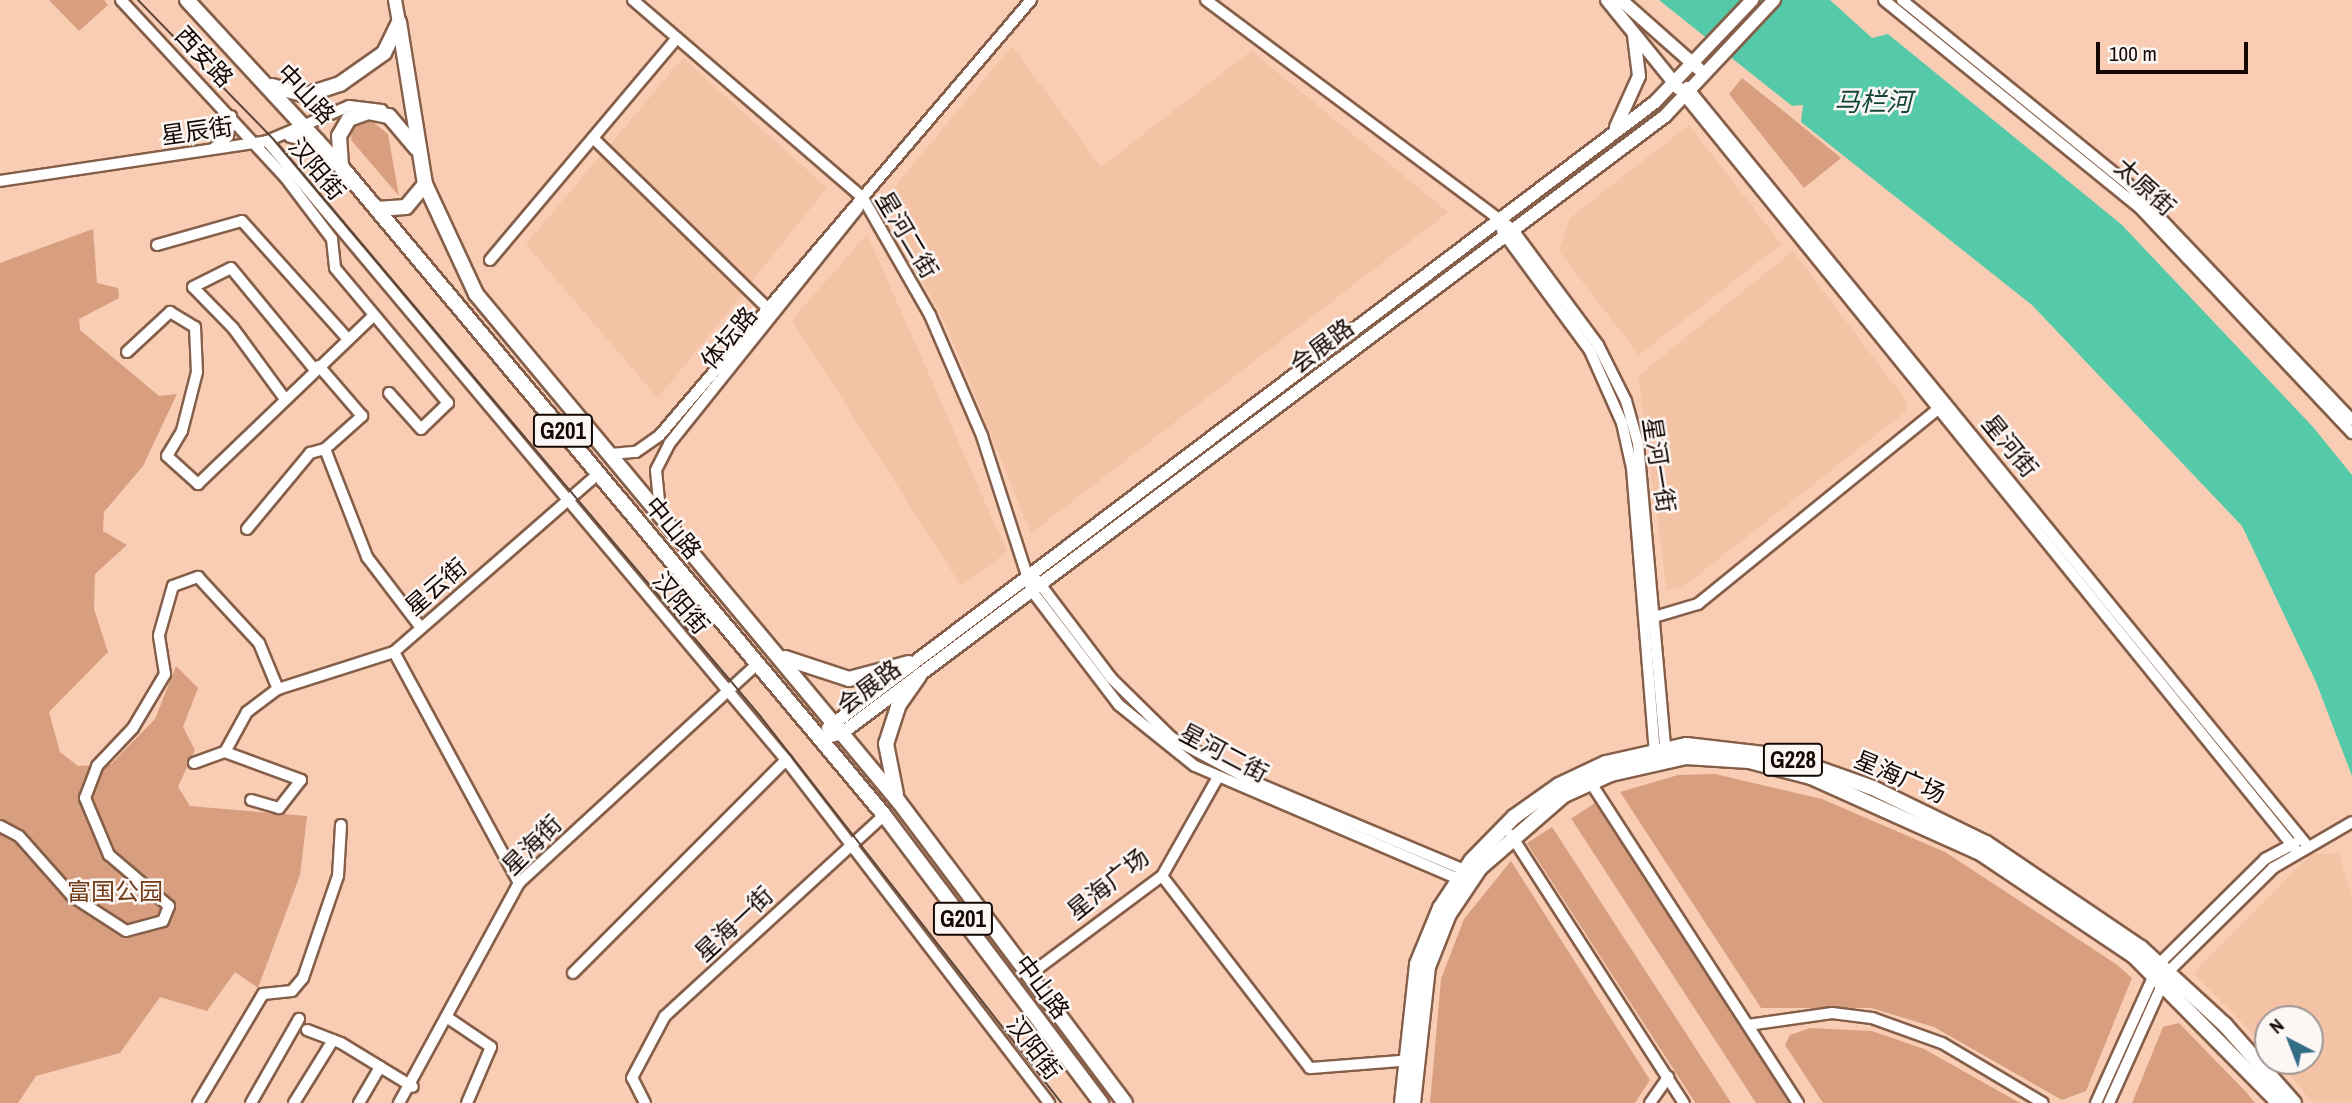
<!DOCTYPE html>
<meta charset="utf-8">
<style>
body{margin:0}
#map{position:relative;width:2352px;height:1103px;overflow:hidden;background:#f8cdb4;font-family:"Archivo Narrow","Noto Sans SC",sans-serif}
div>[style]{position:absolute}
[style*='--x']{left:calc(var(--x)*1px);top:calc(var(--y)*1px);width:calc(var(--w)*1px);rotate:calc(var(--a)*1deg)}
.built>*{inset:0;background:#f4c2a5}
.green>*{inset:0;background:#d79f7f;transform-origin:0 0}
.water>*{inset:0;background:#54caa8}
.roads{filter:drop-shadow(2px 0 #855f49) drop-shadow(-2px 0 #855f49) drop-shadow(0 2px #855f49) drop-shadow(0 -2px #855f49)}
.minor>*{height:10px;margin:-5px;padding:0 5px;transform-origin:5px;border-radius:5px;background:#fff}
.major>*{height:12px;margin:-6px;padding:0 6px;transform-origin:6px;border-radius:6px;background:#fff}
.highway>*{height:14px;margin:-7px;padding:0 7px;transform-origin:7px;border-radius:7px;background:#fff}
.tram>*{height:2px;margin:-1px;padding:0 1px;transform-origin:1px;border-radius:1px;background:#5d473b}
span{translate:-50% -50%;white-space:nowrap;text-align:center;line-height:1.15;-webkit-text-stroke:5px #fcf7f5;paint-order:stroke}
.shield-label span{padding:2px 5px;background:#fcf7f5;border:2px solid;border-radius:5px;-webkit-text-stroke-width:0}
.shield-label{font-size:23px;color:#150802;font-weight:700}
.street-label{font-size:24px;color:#150802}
.park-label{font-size:24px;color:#703b18}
.water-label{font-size:26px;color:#124537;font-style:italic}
.north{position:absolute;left:2254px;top:1005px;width:70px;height:70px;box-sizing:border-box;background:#fcf7f5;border:2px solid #a09794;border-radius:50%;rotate:318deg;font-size:19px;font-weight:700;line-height:28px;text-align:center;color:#150802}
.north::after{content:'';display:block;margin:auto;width:24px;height:32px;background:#346c86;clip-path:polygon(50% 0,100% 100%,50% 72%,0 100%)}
.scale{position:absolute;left:2096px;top:42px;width:152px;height:32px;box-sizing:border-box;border:4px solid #150802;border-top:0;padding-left:9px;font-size:21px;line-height:24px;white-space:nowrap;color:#150802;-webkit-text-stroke:5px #fcf7f5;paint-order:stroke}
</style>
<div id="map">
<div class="built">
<i style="clip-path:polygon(1012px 46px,1101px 167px,1251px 51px,1448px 212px,1031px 533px,949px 332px,882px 202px)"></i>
<i style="clip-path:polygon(683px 58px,827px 188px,658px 398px,526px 244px)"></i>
<i style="clip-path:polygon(1689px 125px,1781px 244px,1639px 355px,1559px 251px,1570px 218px)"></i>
<i style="clip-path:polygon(867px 234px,1007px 552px,961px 586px,792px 320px)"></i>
<i style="clip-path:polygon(1793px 251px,1907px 402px,1905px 412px,1683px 587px,1667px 590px,1638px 376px)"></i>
<i style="clip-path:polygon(2339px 853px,2352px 897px,2352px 1103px,2312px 1103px,2280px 1061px,2310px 1061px,2310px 1019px,2268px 1019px,2268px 1049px,2193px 973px,2311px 854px)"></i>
</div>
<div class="green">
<i style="clip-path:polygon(49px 0,104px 0,108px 5px,79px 31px)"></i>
<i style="clip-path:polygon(1742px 78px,1781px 109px,1841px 158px,1804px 188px,1729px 94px)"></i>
<i style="clip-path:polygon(368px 118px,388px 134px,399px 196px,351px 140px,352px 127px)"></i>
<i style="clip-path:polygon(93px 229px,97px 283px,118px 288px,119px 298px,79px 319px,80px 330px,159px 396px,177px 394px,143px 466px,104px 512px,103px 531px,127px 545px,95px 574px,94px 609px,108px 652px,49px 712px,60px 752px,78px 766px,111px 764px,155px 719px,176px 666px,198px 688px,183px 727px,195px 750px,178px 787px,190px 806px,307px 816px,300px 875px,258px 988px,235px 972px,207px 1011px,160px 997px,120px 1053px,36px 1076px,18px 1103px,0 1103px,0 263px)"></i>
<i style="clip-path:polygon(1715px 774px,1822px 799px,1945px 852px,2116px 964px,2132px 978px,2086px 1091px,2062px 1100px,1934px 1027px,1871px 1008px,1761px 1008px,1620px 792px,1678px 775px)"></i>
<i style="left:1598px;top:801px;width:360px;height:32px;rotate:57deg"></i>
<i style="left:1552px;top:827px;width:329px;height:30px;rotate:57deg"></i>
<i style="clip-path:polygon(1511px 861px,1650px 1080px,1635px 1103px,1430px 1103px,1441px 979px,1464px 919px)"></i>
<i style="clip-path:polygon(2179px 1023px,2247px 1093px,2255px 1103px,2132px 1103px,2163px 1027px)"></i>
<i style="clip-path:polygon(1810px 1028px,1872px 1031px,1924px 1049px,2020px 1103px,1823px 1103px,1785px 1045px,1790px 1035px)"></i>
</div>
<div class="water">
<i style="clip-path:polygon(1659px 0,1830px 0,1872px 38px,1888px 34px,2122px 225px,2313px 427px,2352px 475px,2352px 776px,2316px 682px,2242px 526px,2032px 305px,1801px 122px,1803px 105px,1792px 106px)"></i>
</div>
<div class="roads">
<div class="minor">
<i style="--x:121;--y:0;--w:241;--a:47.2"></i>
<i style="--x:285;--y:177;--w:78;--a:52.8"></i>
<i style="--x:332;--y:239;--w:29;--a:84"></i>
<i style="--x:335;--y:268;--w:176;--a:50.1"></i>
<i style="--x:448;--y:403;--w:37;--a:136"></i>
<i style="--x:421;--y:429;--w:48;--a:-131.6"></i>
<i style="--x:633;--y:0;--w:303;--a:40.7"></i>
<i style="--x:863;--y:198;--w:135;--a:60.2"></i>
<i style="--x:930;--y:315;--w:132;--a:66.7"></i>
<i style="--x:982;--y:436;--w:163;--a:72.1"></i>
<i style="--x:1032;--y:591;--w:143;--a:52.7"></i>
<i style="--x:1119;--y:705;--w:97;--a:38.8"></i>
<i style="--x:1195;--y:766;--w:294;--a:23.2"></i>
<i style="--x:1206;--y:0;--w:384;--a:36.8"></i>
<i style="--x:1513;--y:230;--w:143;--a:53.5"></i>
<i style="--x:1598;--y:345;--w:63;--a:63.4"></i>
<i style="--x:1626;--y:401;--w:44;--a:74.1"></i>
<i style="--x:1638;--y:443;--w:314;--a:84.9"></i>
<i style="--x:1884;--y:0;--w:328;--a:39.1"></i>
<i style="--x:2139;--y:207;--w:311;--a:46.7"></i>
<i style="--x:1902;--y:0;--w:291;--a:39.2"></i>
<i style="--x:2128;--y:184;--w:325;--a:46.5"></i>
<i style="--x:1687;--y:87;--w:978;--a:50.73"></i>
<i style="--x:1685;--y:96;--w:970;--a:50.98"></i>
<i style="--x:593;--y:138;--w:239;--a:44.3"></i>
<i style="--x:267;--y:141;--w:808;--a:50.02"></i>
<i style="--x:786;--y:760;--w:432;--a:52.5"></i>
<i style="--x:213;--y:149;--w:20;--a:-41"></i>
<i style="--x:228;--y:136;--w:20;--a:-81"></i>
<i style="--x:0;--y:181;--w:270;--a:-8.5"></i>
<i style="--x:267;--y:141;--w:89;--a:-23.1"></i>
<i style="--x:349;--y:106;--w:33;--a:7"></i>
<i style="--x:1502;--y:231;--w:149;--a:53.7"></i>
<i style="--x:1590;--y:351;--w:79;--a:66"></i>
<i style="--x:1622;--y:423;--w:46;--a:77.5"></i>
<i style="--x:1632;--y:468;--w:288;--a:85.4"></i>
<i style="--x:157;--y:245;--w:88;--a:-15.8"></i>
<i style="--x:242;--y:221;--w:157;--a:48.1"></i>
<i style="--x:490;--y:260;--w:289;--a:-49.9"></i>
<i style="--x:127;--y:352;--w:59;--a:-42.9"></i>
<i style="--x:170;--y:312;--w:29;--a:31"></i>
<i style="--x:195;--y:327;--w:45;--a:87.5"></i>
<i style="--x:197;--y:372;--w:61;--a:104.3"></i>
<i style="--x:182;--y:431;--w:29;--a:121"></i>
<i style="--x:167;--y:456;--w:42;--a:42.1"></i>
<i style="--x:198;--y:484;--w:244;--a:-43.8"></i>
<i style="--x:285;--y:399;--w:88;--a:-126.2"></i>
<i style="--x:233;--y:328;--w:57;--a:-134.3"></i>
<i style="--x:193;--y:287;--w:42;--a:-26.6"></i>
<i style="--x:231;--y:268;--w:132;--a:50.5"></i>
<i style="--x:325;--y:449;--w:116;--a:68.7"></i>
<i style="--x:367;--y:557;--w:89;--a:52.7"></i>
<i style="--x:611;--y:454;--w:25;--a:-5"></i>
<i style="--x:636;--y:452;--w:29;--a:-35"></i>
<i style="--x:660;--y:435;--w:572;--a:-49.54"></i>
<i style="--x:660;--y:511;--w:41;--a:-95.6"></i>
<i style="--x:656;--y:470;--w:29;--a:-63"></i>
<i style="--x:669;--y:444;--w:302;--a:-51.3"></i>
<i style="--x:247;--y:529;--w:99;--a:-50.3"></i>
<i style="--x:310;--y:453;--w:16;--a:-15"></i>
<i style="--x:325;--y:449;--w:50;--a:-41.7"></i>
<i style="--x:362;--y:416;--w:66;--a:-130.7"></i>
<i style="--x:1037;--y:580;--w:123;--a:52.9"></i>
<i style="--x:1111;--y:678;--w:86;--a:44.5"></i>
<i style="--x:1172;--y:738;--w:89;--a:28.3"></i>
<i style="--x:1250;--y:780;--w:238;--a:22.8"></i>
<i style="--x:1654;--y:617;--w:46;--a:-16.5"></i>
<i style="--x:1698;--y:604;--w:314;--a:-39.1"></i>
<i style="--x:394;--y:652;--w:263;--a:61.6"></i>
<i style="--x:225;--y:752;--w:81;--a:20.2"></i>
<i style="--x:301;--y:780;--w:36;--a:128"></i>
<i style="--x:279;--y:808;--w:29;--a:-164"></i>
<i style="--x:194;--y:763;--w:33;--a:-20"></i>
<i style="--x:225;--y:752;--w:46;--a:-61.2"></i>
<i style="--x:247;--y:712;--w:39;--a:-37"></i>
<i style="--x:278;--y:689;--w:122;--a:-17.7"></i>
<i style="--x:394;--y:652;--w:271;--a:-41.1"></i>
<i style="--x:1589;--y:780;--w:385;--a:57.1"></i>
<i style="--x:0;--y:826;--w:21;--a:28"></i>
<i style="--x:19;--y:836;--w:80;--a:48.5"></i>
<i style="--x:72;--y:896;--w:64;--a:32.9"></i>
<i style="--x:126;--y:931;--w:38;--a:-15"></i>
<i style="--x:163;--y:921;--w:16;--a:-68"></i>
<i style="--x:169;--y:906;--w:79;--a:-139.6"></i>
<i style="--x:109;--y:855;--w:62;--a:-112.8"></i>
<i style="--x:85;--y:798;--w:34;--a:-69"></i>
<i style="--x:97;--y:766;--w:52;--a:-46.5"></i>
<i style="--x:133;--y:728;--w:63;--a:-59.3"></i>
<i style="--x:165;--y:674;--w:39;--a:-99"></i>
<i style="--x:159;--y:635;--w:51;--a:-74.1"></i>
<i style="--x:173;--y:586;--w:27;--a:-20"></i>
<i style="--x:198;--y:577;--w:90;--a:47.3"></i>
<i style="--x:259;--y:643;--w:50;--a:67.6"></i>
<i style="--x:1511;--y:835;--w:319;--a:57.2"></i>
<i style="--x:1162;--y:876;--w:242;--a:52.4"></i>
<i style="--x:1310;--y:1068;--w:101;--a:-4.5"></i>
<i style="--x:573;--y:973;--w:301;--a:-45"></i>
<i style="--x:1029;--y:975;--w:166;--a:-36.7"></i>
<i style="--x:1162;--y:876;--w:114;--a:-60.5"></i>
<i style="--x:448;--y:1018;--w:52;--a:34"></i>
<i style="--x:491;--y:1047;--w:61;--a:113.2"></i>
<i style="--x:1748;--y:1025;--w:85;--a:-8.1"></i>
<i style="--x:1832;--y:1013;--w:40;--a:7.1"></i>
<i style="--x:1872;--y:1018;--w:74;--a:19.7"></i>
<i style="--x:1942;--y:1043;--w:117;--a:30.7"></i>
<i style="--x:307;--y:1030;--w:36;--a:21"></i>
<i style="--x:341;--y:1043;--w:84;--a:31.4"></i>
<i style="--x:198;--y:1103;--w:127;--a:-59.2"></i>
<i style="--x:263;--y:994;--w:29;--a:-6"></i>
<i style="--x:292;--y:991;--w:17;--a:-50"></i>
<i style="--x:303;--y:978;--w:108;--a:-71.1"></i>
<i style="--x:338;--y:876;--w:51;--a:-86.6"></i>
<i style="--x:251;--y:1103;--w:97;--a:-60.3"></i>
<i style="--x:294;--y:1103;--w:74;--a:-58.2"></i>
<i style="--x:359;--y:1103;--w:42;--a:-59.7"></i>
<i style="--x:399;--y:1103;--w:251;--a:-61.4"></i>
<i style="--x:519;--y:883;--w:323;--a:-42.6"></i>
<i style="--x:645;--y:1103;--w:28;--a:-117"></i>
<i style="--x:632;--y:1078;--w:70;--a:-62"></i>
<i style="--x:665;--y:1016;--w:297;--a:-42.5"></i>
<i style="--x:1650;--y:1103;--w:32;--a:-55"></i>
<i style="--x:2096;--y:1103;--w:153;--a:-65.6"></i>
<i style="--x:2159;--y:964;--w:149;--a:-44.7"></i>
<i style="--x:2265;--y:859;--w:34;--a:-28"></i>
<i style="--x:2109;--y:1103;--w:144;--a:-65.8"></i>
<i style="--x:2168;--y:972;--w:148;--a:-44.7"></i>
<i style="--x:2273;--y:868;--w:91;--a:-30.2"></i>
</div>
<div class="major">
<i style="--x:395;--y:0;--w:22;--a:80"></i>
<i style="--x:1607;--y:0;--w:114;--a:51"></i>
<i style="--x:1621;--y:0;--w:104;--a:41.5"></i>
<i style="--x:1616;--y:127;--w:56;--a:-65.7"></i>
<i style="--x:1639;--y:76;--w:40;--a:-97.1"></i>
<i style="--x:828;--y:728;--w:1037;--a:-37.12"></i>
<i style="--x:1655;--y:102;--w:141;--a:-46.4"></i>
<i style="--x:820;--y:739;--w:23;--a:-15"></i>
<i style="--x:842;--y:733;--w:1029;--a:-36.86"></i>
<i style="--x:1665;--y:116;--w:159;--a:-46.8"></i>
</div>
<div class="highway">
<i style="--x:187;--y:0;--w:231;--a:47.3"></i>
<i style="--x:344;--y:170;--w:841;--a:50.06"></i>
<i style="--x:884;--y:815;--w:361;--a:53"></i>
<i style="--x:399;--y:22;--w:164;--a:80.9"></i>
<i style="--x:425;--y:184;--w:121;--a:65.1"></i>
<i style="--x:476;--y:294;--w:661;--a:50.22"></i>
<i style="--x:899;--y:802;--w:376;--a:53.1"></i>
<i style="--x:272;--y:86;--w:35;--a:15"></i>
<i style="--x:306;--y:95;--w:36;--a:-18"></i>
<i style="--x:340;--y:84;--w:54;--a:-35.2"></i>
<i style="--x:384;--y:53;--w:32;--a:-64"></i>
<i style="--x:291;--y:135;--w:27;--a:13"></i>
<i style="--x:341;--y:165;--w:29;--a:-94"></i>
<i style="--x:339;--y:136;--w:20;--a:-60"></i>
<i style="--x:349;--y:119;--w:20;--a:-20"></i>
<i style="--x:368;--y:112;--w:21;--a:11"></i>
<i style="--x:389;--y:116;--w:42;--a:49.8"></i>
<i style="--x:377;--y:209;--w:29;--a:-4"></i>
<i style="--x:406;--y:207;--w:30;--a:-50"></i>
<i style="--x:785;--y:658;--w:67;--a:18.2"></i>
<i style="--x:849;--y:679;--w:62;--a:-14.9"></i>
<i style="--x:896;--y:794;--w:51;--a:-101.3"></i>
<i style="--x:886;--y:744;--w:40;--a:-72"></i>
<i style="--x:898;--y:706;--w:37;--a:-55"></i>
<i style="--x:1402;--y:1103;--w:140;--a:-83.8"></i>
<i style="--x:1417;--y:964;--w:61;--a:-67.7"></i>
<i style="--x:1440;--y:908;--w:56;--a:-56.6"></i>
<i style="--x:1471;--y:861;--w:62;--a:-45.7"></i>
<i style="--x:1514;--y:817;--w:55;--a:-35.4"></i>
<i style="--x:1559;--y:785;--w:52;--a:-25.1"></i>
<i style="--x:1606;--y:763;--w:82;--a:-12.7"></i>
<i style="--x:1686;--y:745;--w:98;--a:6.5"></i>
<i style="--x:1783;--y:756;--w:96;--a:19.6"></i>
<i style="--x:1873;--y:788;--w:126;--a:26"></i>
<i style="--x:1986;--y:843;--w:187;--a:34.1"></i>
<i style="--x:2141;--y:948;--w:114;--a:42.5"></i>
<i style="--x:2225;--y:1025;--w:104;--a:48.5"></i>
<i style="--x:1413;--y:1103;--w:137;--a:-83.7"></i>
<i style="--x:1428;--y:967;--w:57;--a:-68.4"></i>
<i style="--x:1449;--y:914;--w:55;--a:-56"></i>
<i style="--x:1480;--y:868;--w:111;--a:-41"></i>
<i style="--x:1564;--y:795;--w:51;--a:-24.1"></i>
<i style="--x:1611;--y:774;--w:77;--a:-12.8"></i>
<i style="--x:1686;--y:757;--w:63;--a:3.6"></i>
<i style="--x:1749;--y:761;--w:64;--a:14.5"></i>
<i style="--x:1811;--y:777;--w:188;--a:24.2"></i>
<i style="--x:1982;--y:854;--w:183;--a:33.9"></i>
<i style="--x:2134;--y:956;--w:206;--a:45.4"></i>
</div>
</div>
<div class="tram">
<i style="--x:138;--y:0;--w:195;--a:45.8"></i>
<i style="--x:274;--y:140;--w:755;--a:49.83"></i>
<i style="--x:761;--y:717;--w:489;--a:52.1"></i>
</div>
<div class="shield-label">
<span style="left:563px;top:431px">G201</span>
<span style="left:1793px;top:760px">G228</span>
<span style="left:963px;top:919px">G201</span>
</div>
<div class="street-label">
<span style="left:204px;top:57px;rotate:47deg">西安路</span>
<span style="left:306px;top:94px;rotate:47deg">中山路</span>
<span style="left:197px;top:131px;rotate:-8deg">星辰街</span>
<span style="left:317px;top:169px;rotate:50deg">汉阳街</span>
<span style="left:2145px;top:187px;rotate:42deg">太原街</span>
<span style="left:907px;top:235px;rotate:59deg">星河二街</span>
<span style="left:729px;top:338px;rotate:-50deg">体坛路</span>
<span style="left:1322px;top:346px;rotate:-37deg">会展路</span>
<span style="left:2010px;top:446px;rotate:51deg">星河街</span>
<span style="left:1659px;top:465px;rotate:81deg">星河一街</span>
<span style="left:673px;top:528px;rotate:50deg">中山路</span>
<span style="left:436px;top:587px;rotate:-41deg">星云街</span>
<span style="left:681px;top:603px;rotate:50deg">汉阳街</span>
<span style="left:869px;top:687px;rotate:-37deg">会展路</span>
<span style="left:1224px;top:753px;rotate:28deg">星河二街</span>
<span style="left:1900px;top:777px;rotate:23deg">星海广场</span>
<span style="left:532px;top:845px;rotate:-45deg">星海街</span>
<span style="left:1108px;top:884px;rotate:-39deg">星海广场</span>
<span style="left:734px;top:924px;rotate:-43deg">星海一街</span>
<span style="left:1042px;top:987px;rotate:53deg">中山路</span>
<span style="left:1034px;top:1048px;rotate:53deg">汉阳街</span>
</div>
<div class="park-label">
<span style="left:115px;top:892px">富国公园</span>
</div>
<div class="water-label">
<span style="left:1873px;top:102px">马栏河</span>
</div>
<div class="north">N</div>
<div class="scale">100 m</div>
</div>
